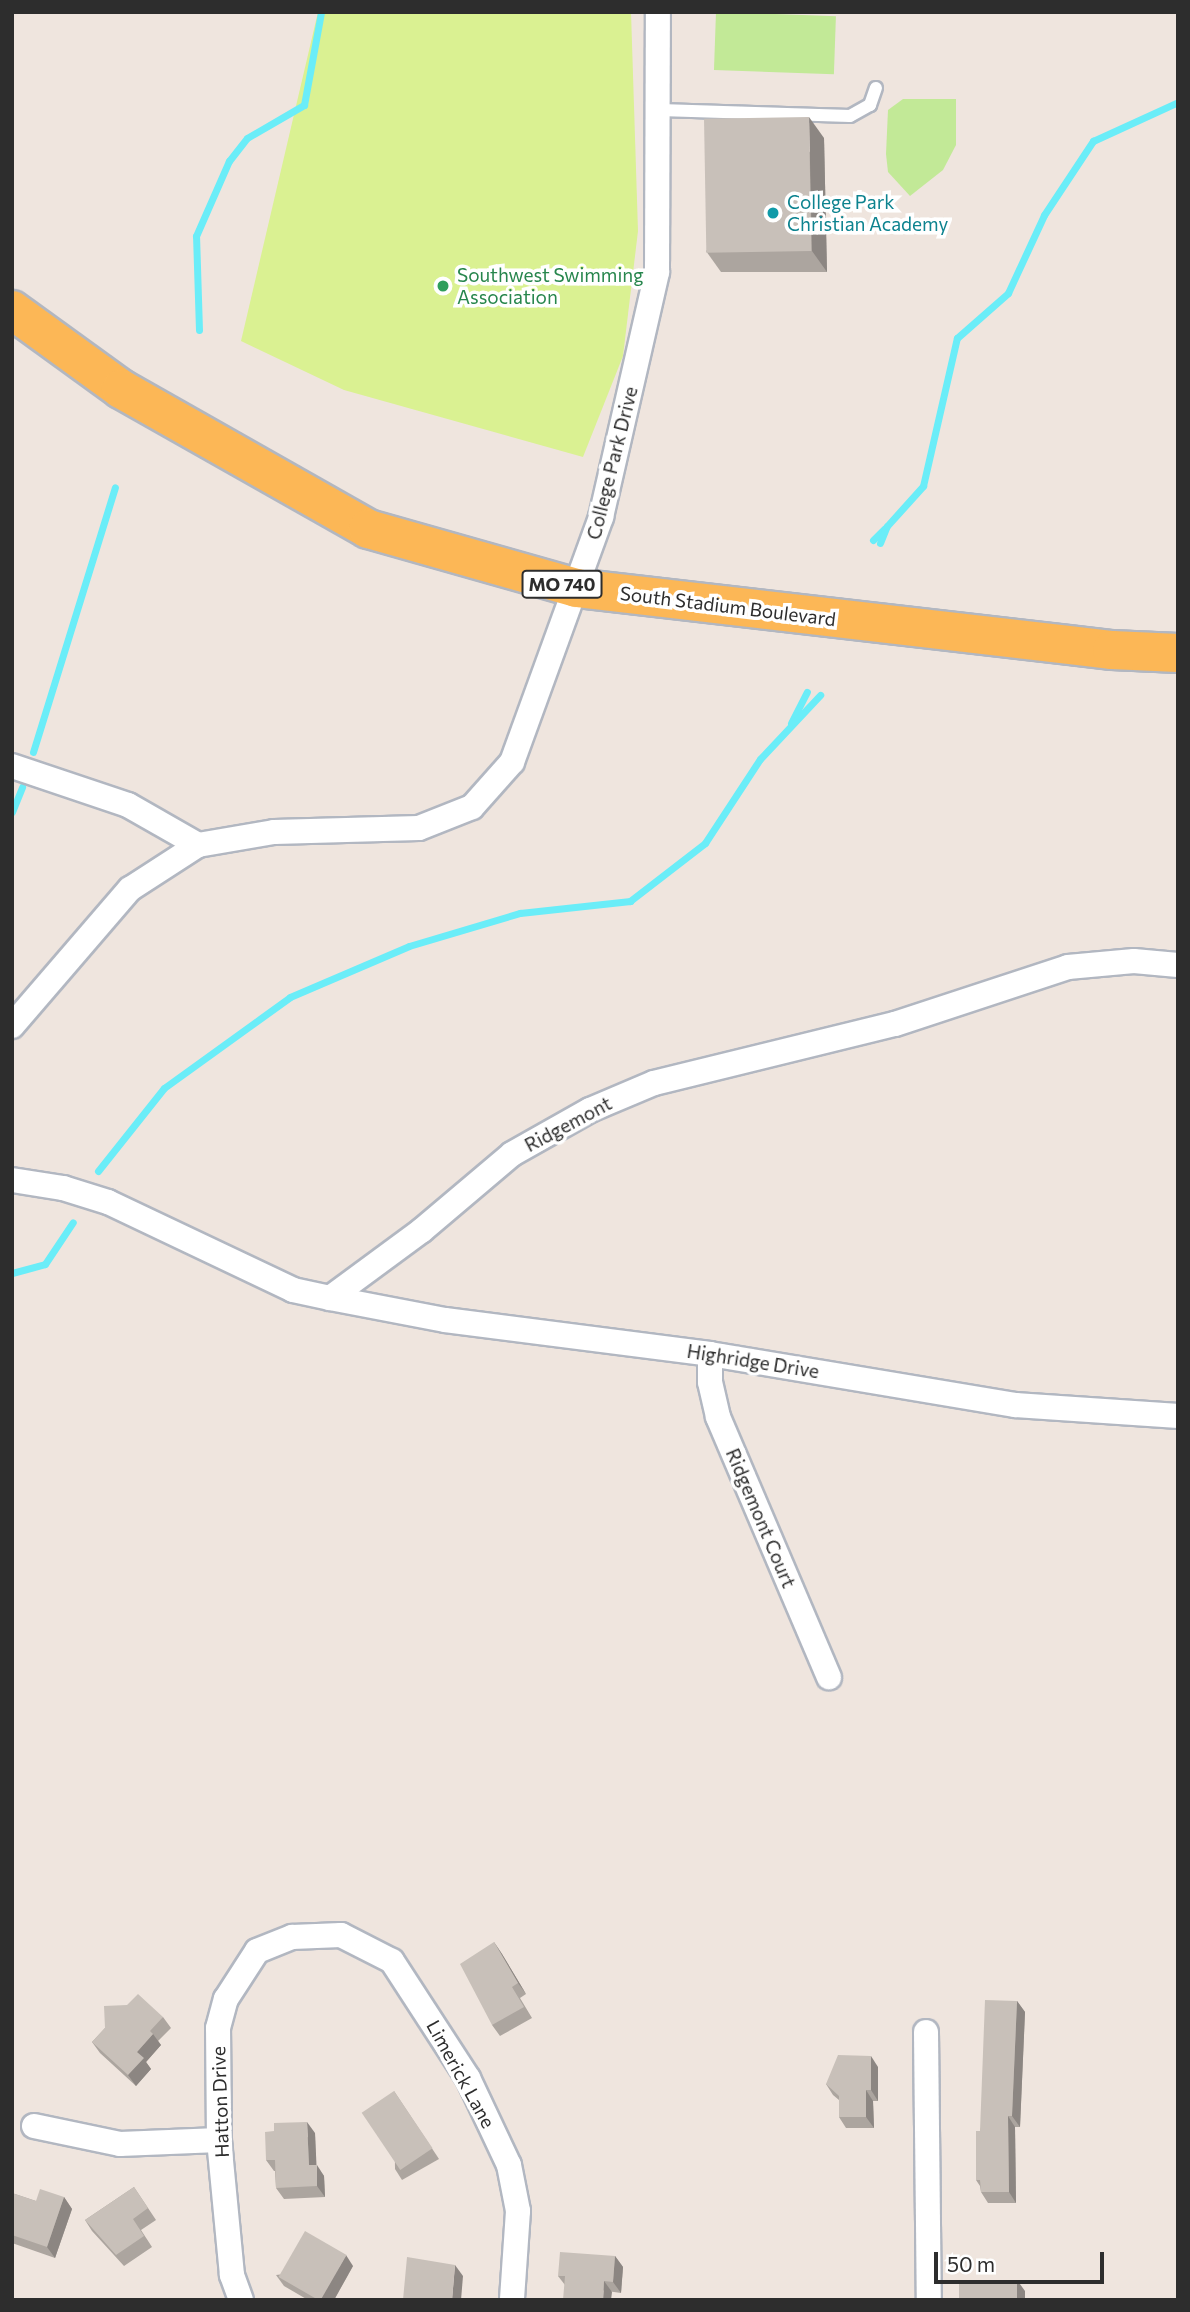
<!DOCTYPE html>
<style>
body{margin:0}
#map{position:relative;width:1190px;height:2312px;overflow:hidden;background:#efe5de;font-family:Commissioner,sans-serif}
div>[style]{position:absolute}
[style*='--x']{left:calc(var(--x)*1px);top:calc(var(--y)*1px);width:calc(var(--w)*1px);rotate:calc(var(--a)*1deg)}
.green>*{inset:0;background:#c2e997;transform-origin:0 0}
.pitch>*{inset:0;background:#daf192}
.stream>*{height:7px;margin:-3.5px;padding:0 3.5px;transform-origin:3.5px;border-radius:3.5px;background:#6aedf8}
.roads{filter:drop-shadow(2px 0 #b2b7c1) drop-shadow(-2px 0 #b2b7c1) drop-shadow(0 2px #b2b7c1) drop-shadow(0 -2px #b2b7c1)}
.lane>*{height:12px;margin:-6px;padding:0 6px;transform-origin:6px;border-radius:6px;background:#fff}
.street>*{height:24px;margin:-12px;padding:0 12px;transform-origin:12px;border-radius:12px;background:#fff}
.primary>*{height:38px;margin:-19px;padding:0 19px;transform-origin:19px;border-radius:19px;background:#fcb756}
.wall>*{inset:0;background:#aca59f}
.shaded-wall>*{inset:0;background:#8c8682}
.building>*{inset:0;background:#c8c0b9;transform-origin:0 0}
.dots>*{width:19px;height:19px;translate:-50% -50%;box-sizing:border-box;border:4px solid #fff;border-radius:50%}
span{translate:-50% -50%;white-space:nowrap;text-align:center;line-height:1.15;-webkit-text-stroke:7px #fff;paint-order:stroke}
.shield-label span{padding:2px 5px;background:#fff;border:2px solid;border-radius:5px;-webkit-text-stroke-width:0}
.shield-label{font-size:18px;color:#2d2d2d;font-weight:700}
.culture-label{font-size:19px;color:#0d838f}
.left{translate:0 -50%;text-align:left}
.leisure-label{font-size:19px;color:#27864d}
.street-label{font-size:19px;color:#2d2d2d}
.frame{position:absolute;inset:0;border:14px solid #2d2d2d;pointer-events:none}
.scale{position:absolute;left:934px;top:2252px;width:170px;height:32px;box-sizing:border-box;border:4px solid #2d2d2d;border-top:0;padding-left:9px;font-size:21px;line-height:24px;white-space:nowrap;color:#2d2d2d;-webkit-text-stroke:5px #fff;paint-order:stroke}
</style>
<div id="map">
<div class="green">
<i style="left:716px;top:12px;width:120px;height:58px;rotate:2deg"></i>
<i style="clip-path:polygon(903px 99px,956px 99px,956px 145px,943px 170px,910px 196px,888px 172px,886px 154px,888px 110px)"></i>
</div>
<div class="pitch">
<i style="clip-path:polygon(318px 12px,631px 12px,638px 231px,623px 356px,583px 457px,344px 390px,241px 341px)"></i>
</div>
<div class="stream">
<i style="--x:199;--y:330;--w:94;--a:-91.8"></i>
<i style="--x:196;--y:236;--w:82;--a:-66.3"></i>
<i style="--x:229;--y:161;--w:29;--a:-52"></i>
<i style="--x:247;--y:138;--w:66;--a:-30.1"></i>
<i style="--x:304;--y:105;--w:95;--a:-79.6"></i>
<i style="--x:873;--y:540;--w:16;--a:-45"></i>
<i style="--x:880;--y:543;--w:18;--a:-68"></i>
<i style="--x:887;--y:526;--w:54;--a:-48"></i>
<i style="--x:923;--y:486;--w:152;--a:-77.1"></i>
<i style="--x:957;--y:338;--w:68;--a:-41.4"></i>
<i style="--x:1008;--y:293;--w:86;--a:-65.2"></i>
<i style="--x:1044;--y:215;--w:89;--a:-56.5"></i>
<i style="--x:1093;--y:141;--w:94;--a:-24.6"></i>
<i style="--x:791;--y:723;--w:35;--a:-63"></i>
<i style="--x:33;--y:752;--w:277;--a:-72.8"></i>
<i style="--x:12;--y:812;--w:27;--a:-68"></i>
<i style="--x:98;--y:1171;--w:106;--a:-51.5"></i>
<i style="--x:164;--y:1088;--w:155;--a:-35.8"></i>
<i style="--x:290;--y:997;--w:129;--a:-23.2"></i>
<i style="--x:409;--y:946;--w:116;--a:-16.6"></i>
<i style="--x:520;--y:913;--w:111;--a:-6.2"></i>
<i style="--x:630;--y:901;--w:95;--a:-37.7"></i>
<i style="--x:705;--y:843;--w:100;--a:-56.8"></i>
<i style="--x:760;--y:759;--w:88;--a:-46.8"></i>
<i style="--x:12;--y:1273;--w:34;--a:-15"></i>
<i style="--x:45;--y:1264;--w:50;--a:-56.3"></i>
</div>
<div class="roads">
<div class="lane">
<i style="--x:660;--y:110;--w:190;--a:1.8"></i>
<i style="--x:850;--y:116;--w:23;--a:-29"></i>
<i style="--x:870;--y:105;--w:18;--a:-71"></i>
</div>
<div class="street">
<i style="--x:12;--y:766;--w:122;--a:18.6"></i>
<i style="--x:128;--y:805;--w:81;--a:29.7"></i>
<i style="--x:12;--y:1026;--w:181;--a:-49.3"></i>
<i style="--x:130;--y:889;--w:81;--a:-32.9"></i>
<i style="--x:198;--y:845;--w:77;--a:-9.7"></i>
<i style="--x:274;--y:832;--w:145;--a:-1.6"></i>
<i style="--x:419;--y:828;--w:57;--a:-21.6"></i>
<i style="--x:472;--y:807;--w:60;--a:-48.4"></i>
<i style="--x:512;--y:762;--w:261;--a:-70"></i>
<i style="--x:601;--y:517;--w:251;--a:-77.1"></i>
<i style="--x:657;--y:272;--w:260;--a:-89.8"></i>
<i style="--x:12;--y:1180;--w:52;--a:8.9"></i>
<i style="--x:63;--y:1188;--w:47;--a:17.3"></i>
<i style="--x:108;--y:1202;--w:205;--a:25.4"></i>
<i style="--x:293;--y:1290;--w:38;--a:12"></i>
<i style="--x:330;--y:1298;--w:117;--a:10.8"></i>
<i style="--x:445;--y:1320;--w:267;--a:7.3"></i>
<i style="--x:710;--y:1354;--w:310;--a:9.5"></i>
<i style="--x:1016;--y:1405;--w:162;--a:3.9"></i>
<i style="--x:330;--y:1298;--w:113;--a:-36.4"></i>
<i style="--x:421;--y:1231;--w:119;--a:-40.2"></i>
<i style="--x:512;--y:1154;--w:90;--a:-29.4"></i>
<i style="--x:590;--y:1110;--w:69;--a:-22.9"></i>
<i style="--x:654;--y:1083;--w:248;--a:-13.8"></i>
<i style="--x:895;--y:1024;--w:182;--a:-18.2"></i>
<i style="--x:1068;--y:967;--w:66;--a:-5.2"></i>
<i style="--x:1134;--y:961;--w:44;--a:5.2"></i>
<i style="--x:710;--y:1354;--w:28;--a:90"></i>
<i style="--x:710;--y:1382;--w:36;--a:77"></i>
<i style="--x:718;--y:1417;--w:283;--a:66.9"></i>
<i style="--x:926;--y:2032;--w:268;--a:89.4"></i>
<i style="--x:34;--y:2126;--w:88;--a:11.8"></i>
<i style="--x:120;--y:2144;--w:99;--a:-2.3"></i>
<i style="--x:241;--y:2300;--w:27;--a:-110"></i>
<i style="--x:232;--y:2275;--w:136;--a:-95.5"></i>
<i style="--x:219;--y:2140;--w:112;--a:-90.5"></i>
<i style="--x:218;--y:2028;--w:30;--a:-75"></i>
<i style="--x:226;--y:1999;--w:57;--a:-57.1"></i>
<i style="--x:257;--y:1951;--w:38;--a:-22"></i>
<i style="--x:292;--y:1937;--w:49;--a:-2.3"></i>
<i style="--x:341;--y:1935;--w:57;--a:27"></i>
<i style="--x:392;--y:1961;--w:140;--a:57"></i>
<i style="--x:468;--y:2078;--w:96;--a:64.8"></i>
<i style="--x:509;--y:2165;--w:47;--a:78.9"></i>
<i style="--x:518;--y:2211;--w:89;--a:93.9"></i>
</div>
<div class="primary">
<i style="--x:12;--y:310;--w:135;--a:35.9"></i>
<i style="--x:121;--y:389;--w:284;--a:29.5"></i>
<i style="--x:368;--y:529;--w:216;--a:15.8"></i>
<i style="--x:576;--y:588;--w:540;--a:6.6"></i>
<i style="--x:1112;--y:650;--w:66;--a:2.6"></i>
</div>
</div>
<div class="wall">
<i style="clip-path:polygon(824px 138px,827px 272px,721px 272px,706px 251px)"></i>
<i style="clip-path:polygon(494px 1942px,502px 1954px,526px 1994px,520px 1998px,532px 2018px,500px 2036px,492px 2025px)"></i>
<i style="clip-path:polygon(1017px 2001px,1025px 2012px,1020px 2127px,1015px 2127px,1016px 2203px,988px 2203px,981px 2192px,980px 2186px,976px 2180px,980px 2131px)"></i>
<i style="clip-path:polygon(163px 2017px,171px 2028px,158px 2041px,161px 2045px,146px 2062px,151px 2069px,136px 2086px,100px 2053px,92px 2042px,105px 2028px)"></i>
<i style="clip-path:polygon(878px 2067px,878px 2101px,873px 2101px,874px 2128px,846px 2128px,839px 2117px,839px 2100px,833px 2095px,826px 2084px)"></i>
<i style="clip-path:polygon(394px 2091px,439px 2159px,402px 2180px,395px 2169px)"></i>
<i style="clip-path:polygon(315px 2133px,316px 2165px,324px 2176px,325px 2197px,284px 2199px,276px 2188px,275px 2171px,274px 2171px,266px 2160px)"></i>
<i style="clip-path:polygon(134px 2187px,156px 2220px,141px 2230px,152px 2247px,124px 2266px,92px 2231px,85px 2220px)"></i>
<i style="clip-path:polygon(12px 2193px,36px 2201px,64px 2197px,72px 2209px,55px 2258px,12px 2243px)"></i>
<i style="clip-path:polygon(615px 2256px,623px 2267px,621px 2293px,565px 2285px,558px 2276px)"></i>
<i style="clip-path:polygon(353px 2266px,334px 2300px,308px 2300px,284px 2286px,276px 2275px)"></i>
</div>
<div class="shaded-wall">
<i style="clip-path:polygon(809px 117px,824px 138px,827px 272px,812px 251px)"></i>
<i style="clip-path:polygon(494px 1942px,502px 1954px,526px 1994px,518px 1983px)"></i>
<i style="clip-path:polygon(1017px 2001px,1025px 2012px,1020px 2127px,1012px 2116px)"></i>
<i style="clip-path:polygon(153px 2034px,161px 2045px,146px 2062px,151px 2069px,136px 2086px,128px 2075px,137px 2052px)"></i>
<i style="clip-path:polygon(871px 2056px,878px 2067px,878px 2101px,871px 2090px)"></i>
<i style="clip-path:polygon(866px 2090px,873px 2101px,874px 2128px,866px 2117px)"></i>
<i style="clip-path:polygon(1008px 2116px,1015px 2127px,1016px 2203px,1009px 2192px)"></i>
<i style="clip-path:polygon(307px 2122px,315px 2133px,317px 2176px,309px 2165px)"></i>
<i style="clip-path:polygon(317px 2165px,324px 2176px,325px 2197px,317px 2186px)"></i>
<i style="clip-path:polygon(64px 2197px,72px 2209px,55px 2258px,47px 2247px)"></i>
<i style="clip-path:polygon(346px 2255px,353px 2266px,334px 2300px,320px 2300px)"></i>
<i style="clip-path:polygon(615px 2256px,623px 2267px,621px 2293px,613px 2282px)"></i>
<i style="clip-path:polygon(455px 2265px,463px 2276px,461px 2300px,452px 2300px)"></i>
<i style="clip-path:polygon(1017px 2280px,1025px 2291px,1025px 2300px,1017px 2300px)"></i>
<i style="clip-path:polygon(604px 2281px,612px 2292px,611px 2300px,603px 2300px)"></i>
</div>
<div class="building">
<i style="left:809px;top:117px;width:134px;height:105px;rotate:89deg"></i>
<i style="clip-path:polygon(494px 1942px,518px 1983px,512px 1987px,524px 2007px,492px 2025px,460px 1964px)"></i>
<i style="clip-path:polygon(138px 1994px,163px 2017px,150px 2031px,153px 2034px,137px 2052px,144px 2058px,128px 2075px,92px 2042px,105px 2028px,104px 2006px,127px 2005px)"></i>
<i style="clip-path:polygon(985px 2000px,1017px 2001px,1012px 2116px,1008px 2116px,1009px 2192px,981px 2192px,980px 2180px,976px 2180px,976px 2131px,980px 2131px)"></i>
<i style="clip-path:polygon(838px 2055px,871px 2056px,871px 2090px,866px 2090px,866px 2117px,839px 2117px,839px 2096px,826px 2084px)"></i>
<i style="left:394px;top:2091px;width:69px;height:39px;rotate:56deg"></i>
<i style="clip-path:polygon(307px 2122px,309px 2165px,317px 2165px,317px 2186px,276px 2188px,275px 2160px,266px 2160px,265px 2132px,274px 2131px,274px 2123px)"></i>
<i style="clip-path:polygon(134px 2187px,148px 2208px,133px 2219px,144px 2236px,116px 2255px,85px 2220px)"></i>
<i style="clip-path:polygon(40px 2189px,64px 2197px,47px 2247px,12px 2235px,12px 2193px,36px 2201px)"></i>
<i style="left:305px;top:2231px;width:48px;height:53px;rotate:30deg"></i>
<i style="clip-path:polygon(560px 2252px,615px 2256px,613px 2282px,604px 2281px,603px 2300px,563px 2300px,565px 2276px,558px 2276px)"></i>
<i style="clip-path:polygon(407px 2257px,455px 2265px,452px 2300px,403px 2300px)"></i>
<i style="left:959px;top:2280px;width:58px;height:20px"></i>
</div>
<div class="dots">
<i style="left:773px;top:213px;background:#0f9aa8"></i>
<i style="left:443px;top:286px;background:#2e9e5b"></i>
</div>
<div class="shield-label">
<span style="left:562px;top:584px">MO 740</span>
</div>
<div class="culture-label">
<span class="left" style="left:787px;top:213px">College Park<br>Christian Academy</span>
</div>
<div class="leisure-label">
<span class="left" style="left:457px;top:286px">Southwest Swimming<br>Association</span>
</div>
<div class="street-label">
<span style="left:612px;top:463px;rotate:-76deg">College Park Drive</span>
<span style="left:728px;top:606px;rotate:7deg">South Stadium Boulevard</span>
<span style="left:568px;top:1124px;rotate:-28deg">Ridgemont</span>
<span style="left:753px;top:1361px;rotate:9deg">Highridge Drive</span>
<span style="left:761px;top:1518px;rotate:67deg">Ridgemont Court</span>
<span style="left:461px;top:2074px;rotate:61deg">Limerick Lane</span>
<span style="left:220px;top:2102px;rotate:-92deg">Hatton Drive</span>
</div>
<div class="frame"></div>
<div class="scale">50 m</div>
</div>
